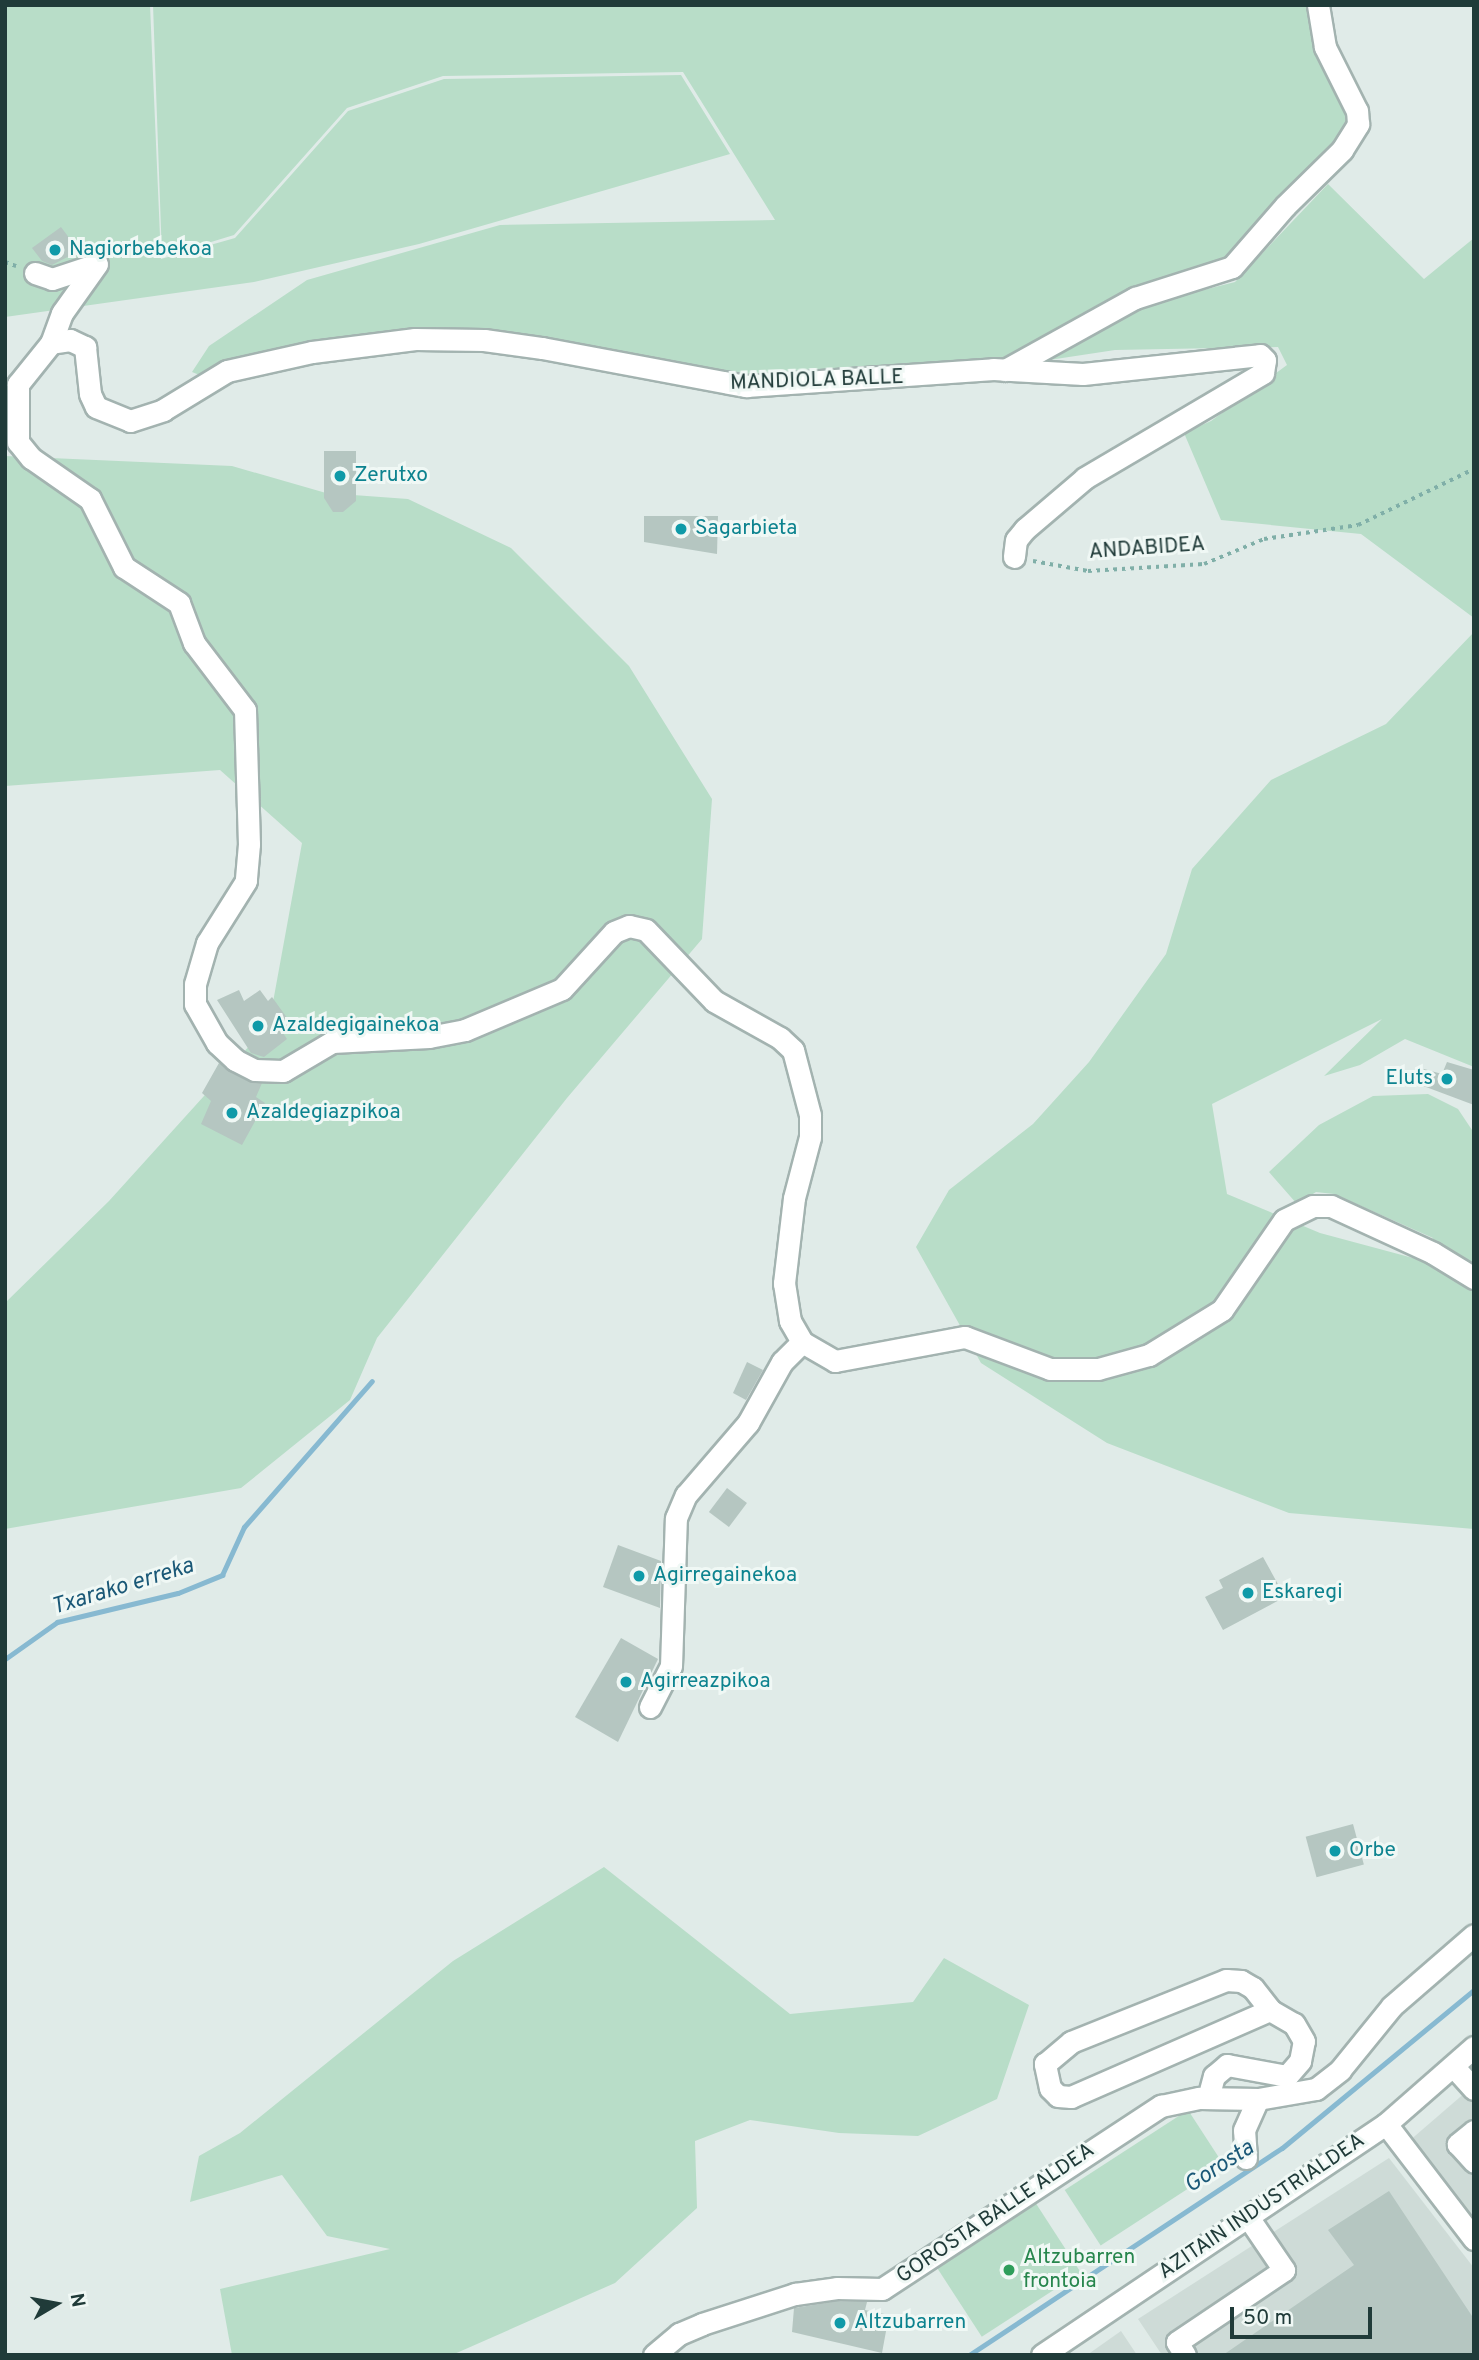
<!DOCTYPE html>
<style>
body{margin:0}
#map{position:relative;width:1479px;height:2360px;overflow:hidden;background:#e0ebe8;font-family:Overpass,sans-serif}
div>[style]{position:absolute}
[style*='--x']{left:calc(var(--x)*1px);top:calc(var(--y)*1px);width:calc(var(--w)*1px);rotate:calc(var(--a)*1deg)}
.built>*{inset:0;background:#cedbd7}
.green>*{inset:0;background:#b8ddc8;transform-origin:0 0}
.stream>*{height:5px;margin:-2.5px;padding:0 2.5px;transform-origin:2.5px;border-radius:2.5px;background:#87b9d1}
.building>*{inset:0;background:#b5c6c1;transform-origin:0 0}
.path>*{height:3.5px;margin-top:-1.75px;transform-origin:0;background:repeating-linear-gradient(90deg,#80afa8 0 3.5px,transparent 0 8.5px)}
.roads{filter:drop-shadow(2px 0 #a3b3b0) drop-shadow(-2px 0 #a3b3b0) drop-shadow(0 2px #a3b3b0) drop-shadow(0 -2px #a3b3b0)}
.minor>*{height:21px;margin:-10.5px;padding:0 10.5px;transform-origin:10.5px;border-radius:10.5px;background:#fff}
.dots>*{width:19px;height:19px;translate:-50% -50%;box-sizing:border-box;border:4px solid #f0f8f5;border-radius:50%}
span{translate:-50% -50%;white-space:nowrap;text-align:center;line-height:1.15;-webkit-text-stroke:6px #f0f8f5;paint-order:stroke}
.culture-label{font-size:21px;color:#0d838f}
.left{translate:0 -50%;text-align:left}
.right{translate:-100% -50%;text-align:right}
.street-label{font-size:21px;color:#203b39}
.leisure-label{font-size:21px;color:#27864d}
.water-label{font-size:23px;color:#1a5877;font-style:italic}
.frame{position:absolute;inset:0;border:7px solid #203b39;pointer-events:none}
.north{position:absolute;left:21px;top:2269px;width:70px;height:70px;-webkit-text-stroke:5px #f0f8f5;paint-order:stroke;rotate:80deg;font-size:19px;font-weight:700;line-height:28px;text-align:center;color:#203b39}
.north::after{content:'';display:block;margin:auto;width:24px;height:32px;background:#203b39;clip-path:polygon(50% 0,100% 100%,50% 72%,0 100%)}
.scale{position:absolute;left:1230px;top:2307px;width:142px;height:32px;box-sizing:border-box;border:4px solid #203b39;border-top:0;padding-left:9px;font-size:21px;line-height:24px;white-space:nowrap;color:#203b39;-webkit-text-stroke:5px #f0f8f5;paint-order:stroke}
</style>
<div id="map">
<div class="built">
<i style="clip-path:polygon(1474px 2085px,1474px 2222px,1408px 2142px)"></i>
<i style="clip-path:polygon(1389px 2158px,1474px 2268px,1474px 2355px,1162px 2355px,1138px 2319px)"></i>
<i style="clip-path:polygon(1121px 2331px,1137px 2355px,1087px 2355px)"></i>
</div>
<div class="green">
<i style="clip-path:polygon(5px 5px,150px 5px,161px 259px,235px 238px,348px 111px,444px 79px,681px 75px,730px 154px,419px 244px,254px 282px,5px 317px)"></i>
<i style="clip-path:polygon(153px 5px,1311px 5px,1350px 117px,1345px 139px,1222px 265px,1020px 357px,982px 364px,745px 381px,555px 339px,439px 328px,351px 337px,213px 366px,202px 376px,192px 372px,209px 346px,307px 280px,500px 225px,775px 220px,683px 72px,443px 76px,347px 108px,234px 235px,162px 257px)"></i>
<i style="clip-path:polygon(1328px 184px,1424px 279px,1474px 238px,1474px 618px,1361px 534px,1221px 520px,1184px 433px,1211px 421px,1287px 365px,1278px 347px,1115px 350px,1036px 362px,1140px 306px,1235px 282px)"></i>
<i style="clip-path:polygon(5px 456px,232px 466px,326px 493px,408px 499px,511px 548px,629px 666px,712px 799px,702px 939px,567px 1098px,377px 1338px,350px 1400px,241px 1488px,5px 1529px,5px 1303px,109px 1201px,269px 1024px,302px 843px,220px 770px,5px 786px)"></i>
<i style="clip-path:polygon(1474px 632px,1474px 1067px,1405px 1039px,1360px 1065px,1324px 1076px,1382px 1019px,1212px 1104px,1227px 1194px,1320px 1233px,1413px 1258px,1433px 1238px,1334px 1194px,1316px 1192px,1297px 1204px,1269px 1172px,1319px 1125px,1373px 1096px,1428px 1094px,1458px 1109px,1474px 1133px,1474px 1529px,1289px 1513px,1107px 1443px,981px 1363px,916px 1247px,949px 1190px,1033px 1124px,1089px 1062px,1166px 954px,1192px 869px,1271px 780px,1386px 724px)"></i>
<i style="clip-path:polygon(604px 1867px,790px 2014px,913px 2002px,944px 1958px,1029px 2005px,997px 2099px,918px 2136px,839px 2133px,750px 2120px,695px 2141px,697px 2208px,615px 2283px,452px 2355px,232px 2355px,220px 2289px,390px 2249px,327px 2236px,282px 2175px,190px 2202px,199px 2156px,240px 2133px,453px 1961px)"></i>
<i style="left:1188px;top:2110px;width:66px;height:147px;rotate:57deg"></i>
<i style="left:1035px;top:2202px;width:84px;height:118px;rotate:57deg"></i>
</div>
<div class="stream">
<i style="--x:5;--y:1659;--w:64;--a:-35.4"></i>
<i style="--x:57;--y:1622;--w:124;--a:-13.5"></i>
<i style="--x:178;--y:1593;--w:48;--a:-22.2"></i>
<i style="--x:222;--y:1575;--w:53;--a:-65.4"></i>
<i style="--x:244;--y:1527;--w:194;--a:-48.8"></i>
<i style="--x:969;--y:2355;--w:375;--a:-33.5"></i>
<i style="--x:1282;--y:2148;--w:249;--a:-39.5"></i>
</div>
<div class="building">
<i style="clip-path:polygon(61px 227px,79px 251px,52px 265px,42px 261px,32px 248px)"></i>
<i style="clip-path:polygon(324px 451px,356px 451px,356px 501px,343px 512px,333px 512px,324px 498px)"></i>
<i style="clip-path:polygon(644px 516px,718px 516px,717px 554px,644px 542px)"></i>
<i style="clip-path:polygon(239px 990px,244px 1001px,260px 990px,268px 1001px,272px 997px,290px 1022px,281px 1030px,287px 1039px,264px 1057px,251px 1053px,217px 1000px)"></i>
<i style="clip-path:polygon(1447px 1062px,1474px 1070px,1474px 1105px,1418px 1084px,1424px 1069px,1442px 1074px)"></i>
<i style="clip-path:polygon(219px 1063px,249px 1082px,262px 1083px,256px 1097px,265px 1103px,242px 1145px,201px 1124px,211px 1101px,202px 1093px)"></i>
<i style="clip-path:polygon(747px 1362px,763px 1370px,746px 1400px,733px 1393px)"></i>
<i style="left:727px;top:1488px;width:25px;height:30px;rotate:37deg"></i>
<i style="clip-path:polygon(618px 1545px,661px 1561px,660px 1608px,603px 1587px)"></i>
<i style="clip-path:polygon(1263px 1557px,1285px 1597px,1223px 1630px,1205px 1597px,1223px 1588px,1219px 1580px)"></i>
<i style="clip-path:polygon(621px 1638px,658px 1659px,618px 1742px,575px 1717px)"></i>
<i style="left:1353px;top:1824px;width:42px;height:49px;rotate:75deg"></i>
<i style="clip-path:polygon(1389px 2191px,1474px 2319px,1474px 2355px,1223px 2355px,1354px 2265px,1328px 2230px)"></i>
<i style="clip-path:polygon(838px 2301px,867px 2302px,865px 2310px,889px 2315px,882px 2353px,792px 2332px,794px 2308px)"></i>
</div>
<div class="path">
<i style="--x:5;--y:262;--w:12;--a:20"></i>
<i style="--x:1033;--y:561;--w:56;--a:10.3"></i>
<i style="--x:1088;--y:571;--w:116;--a:-3.5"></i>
<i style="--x:1204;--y:564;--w:65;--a:-22.6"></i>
<i style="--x:1264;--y:539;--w:95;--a:-8.5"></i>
<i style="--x:1358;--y:525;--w:129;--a:-25.8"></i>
</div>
<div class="roads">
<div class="minor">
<i style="--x:35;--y:273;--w:18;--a:19"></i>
<i style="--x:52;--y:279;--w:47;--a:-18.4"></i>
<i style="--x:97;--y:264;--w:60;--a:125.5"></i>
<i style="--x:62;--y:313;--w:32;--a:110"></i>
<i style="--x:51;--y:343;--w:53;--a:128.8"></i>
<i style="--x:18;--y:384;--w:58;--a:90"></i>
<i style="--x:18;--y:442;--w:21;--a:51"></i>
<i style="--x:31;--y:458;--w:72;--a:34.8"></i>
<i style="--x:90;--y:499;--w:76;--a:63.4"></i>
<i style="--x:124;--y:567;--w:66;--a:33.2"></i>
<i style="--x:179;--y:603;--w:43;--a:69.4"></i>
<i style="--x:194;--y:643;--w:84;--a:52.7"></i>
<i style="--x:245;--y:710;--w:134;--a:88.3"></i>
<i style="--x:249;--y:844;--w:37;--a:95"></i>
<i style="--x:246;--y:881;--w:73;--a:122.2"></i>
<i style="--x:207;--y:943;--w:43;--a:106.3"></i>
<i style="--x:195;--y:984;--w:20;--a:90"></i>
<i style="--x:195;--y:1004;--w:45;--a:60.6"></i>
<i style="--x:217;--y:1043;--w:25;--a:43"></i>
<i style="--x:235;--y:1060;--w:22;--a:27"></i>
<i style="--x:255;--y:1070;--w:28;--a:2"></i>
<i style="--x:283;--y:1071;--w:57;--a:-30.6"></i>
<i style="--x:332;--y:1042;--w:97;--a:-3"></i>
<i style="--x:429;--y:1037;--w:37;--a:-11"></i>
<i style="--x:465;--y:1030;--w:105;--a:-22.9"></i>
<i style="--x:562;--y:989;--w:77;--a:-47.6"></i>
<i style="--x:614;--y:932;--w:16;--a:-22"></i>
<i style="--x:629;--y:926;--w:17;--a:13"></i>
<i style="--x:646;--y:930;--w:98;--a:46.2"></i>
<i style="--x:714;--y:1001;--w:76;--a:29.3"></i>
<i style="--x:780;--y:1038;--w:18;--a:43"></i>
<i style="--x:793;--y:1050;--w:67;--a:75.3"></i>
<i style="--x:810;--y:1115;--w:22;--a:90"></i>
<i style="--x:810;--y:1137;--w:63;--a:104.7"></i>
<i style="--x:794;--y:1198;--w:86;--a:96.7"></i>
<i style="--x:784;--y:1283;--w:38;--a:81"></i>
<i style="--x:790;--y:1321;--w:24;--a:60"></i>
<i style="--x:802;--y:1342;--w:38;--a:30"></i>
<i style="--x:835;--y:1361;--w:132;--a:-10.5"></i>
<i style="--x:965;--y:1337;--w:91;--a:20.6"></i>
<i style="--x:1050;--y:1369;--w:48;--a:0"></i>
<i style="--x:1098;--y:1369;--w:53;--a:-15.4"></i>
<i style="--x:1149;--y:1355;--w:86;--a:-31.7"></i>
<i style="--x:1222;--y:1310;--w:109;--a:-55.4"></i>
<i style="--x:1284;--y:1220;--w:32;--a:-26"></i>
<i style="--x:1313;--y:1206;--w:18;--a:0"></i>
<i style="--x:1331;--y:1206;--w:112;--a:24.7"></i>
<i style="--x:1433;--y:1253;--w:48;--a:31.4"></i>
<i style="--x:51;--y:343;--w:19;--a:-9"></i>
<i style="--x:70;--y:340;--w:17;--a:25"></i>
<i style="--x:85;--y:347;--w:47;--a:83.9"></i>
<i style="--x:90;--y:394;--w:14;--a:65"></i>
<i style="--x:96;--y:407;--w:37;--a:22"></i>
<i style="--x:130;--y:421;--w:35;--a:-18"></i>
<i style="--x:163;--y:410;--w:75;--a:-31.4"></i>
<i style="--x:227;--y:371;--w:87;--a:-12.6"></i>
<i style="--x:312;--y:352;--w:104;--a:-7.2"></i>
<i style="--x:415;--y:339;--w:69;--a:0.8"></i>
<i style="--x:484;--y:340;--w:59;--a:7.9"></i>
<i style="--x:542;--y:348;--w:208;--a:10.6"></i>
<i style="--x:746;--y:386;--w:248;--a:-3.9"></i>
<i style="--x:993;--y:369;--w:90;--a:3.2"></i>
<i style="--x:1083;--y:374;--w:178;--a:-6.1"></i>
<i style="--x:1260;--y:355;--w:7;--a:45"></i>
<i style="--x:1265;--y:360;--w:13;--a:99"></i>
<i style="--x:1263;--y:373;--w:207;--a:149.5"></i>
<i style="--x:1085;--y:478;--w:79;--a:139.6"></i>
<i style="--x:1025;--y:529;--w:14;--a:129"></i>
<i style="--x:1016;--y:540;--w:17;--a:97"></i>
<i style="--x:1005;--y:370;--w:149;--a:-29"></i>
<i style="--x:1135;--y:298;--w:102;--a:-17.7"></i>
<i style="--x:1232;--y:267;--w:81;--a:-49"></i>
<i style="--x:1285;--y:206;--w:80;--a:-44.5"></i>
<i style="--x:1342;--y:150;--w:31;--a:-58"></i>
<i style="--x:1358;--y:124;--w:13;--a:-94"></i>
<i style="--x:1357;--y:111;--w:72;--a:-116.6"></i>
<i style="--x:1325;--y:47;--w:43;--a:-99.5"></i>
<i style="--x:650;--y:1707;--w:46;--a:-62.9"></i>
<i style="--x:671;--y:1666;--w:148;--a:-88.1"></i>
<i style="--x:676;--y:1518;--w:25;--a:-67"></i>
<i style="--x:686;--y:1495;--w:95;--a:-49.3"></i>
<i style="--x:748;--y:1423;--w:70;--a:-60.9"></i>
<i style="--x:782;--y:1362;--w:28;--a:-45"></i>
<i style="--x:1453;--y:2066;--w:31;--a:48"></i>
<i style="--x:1208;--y:2098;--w:23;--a:-75"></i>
<i style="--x:1214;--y:2076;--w:17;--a:-40"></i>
<i style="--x:1227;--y:2065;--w:61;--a:10.4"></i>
<i style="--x:1287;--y:2076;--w:20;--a:-49"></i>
<i style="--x:1300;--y:2061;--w:20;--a:-79"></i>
<i style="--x:1304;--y:2041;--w:20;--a:-120"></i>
<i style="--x:1294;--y:2024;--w:28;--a:-150"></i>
<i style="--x:1270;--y:2010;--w:217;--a:156.4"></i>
<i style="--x:1071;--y:2097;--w:13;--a:-176"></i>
<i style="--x:1058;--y:2096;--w:11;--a:-135"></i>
<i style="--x:1050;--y:2088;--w:25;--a:-102"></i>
<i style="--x:1045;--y:2064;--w:34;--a:-40"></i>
<i style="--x:1071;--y:2042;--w:167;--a:-21.8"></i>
<i style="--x:1226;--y:1980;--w:15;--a:4"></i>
<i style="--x:1241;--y:1981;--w:14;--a:30"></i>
<i style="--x:1253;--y:1988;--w:28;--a:52"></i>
<i style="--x:1386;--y:2124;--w:145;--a:52.6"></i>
<i style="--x:1474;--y:2131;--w:21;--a:141"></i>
<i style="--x:1458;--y:2144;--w:24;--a:48"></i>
<i style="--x:1246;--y:2158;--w:28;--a:-94"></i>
<i style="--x:1244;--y:2130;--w:34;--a:-66"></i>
<i style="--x:1258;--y:2099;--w:59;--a:-9.8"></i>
<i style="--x:1316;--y:2089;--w:31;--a:-38"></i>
<i style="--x:1340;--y:2070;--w:82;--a:-50.9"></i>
<i style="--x:1392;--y:2006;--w:108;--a:-40.9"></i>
<i style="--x:654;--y:2355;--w:33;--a:-40"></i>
<i style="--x:679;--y:2334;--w:25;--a:-23"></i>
<i style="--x:702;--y:2324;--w:98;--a:-17.9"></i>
<i style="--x:795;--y:2294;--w:42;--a:-8.1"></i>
<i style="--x:837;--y:2288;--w:45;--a:1.3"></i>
<i style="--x:882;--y:2289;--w:334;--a:-33.3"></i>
<i style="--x:1161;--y:2106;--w:39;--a:-12"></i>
<i style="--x:1199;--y:2098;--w:59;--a:1"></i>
<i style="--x:1042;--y:2355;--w:414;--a:-33.9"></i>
<i style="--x:1386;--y:2124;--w:117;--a:-41.2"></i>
<i style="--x:1185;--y:2355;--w:15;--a:-122"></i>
<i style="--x:1177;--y:2342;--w:129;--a:-33.9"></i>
<i style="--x:1284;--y:2270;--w:64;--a:-124.2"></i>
</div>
</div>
<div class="dots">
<i style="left:55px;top:250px;background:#0f9aa8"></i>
<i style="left:340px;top:476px;background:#0f9aa8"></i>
<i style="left:681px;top:529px;background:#0f9aa8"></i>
<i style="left:258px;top:1026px;background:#0f9aa8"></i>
<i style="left:1447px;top:1079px;background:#0f9aa8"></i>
<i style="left:232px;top:1113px;background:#0f9aa8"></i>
<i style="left:639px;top:1576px;background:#0f9aa8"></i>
<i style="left:1248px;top:1593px;background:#0f9aa8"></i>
<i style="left:626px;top:1682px;background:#0f9aa8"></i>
<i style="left:1335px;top:1851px;background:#0f9aa8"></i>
<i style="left:1009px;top:2270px;background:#2e9e5b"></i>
<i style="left:840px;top:2323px;background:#0f9aa8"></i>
</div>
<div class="culture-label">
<span class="left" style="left:69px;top:250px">Nagiorbebekoa</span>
<span class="left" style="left:354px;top:476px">Zerutxo</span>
<span class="left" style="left:695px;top:529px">Sagarbieta</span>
<span class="left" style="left:272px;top:1026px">Azaldegigainekoa</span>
<span class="right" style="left:1433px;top:1079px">Eluts</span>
<span class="left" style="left:246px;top:1113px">Azaldegiazpikoa</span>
<span class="left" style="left:653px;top:1576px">Agirregainekoa</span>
<span class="left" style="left:1262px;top:1593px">Eskaregi</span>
<span class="left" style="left:640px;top:1682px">Agirreazpikoa</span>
<span class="left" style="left:1349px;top:1851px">Orbe</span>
<span class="left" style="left:854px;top:2323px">Altzubarren</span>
</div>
<div class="street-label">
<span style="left:817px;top:381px;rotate:-2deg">MANDIOLA BALLE</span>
<span style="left:1147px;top:549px;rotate:-4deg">ANDABIDEA</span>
<span style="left:1262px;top:2207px;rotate:-34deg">AZITAIN INDUSTRIALDEA</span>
<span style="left:996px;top:2214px;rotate:-34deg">GOROSTA BALLE ALDEA</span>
</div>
<div class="leisure-label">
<span class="left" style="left:1023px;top:2270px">Altzubarren<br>frontoia</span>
</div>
<div class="water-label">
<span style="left:123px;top:1588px;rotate:-17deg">Txarako erreka</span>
<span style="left:1220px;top:2168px;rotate:-33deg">Gorosta</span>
</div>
<div class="frame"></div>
<div class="north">N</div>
<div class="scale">50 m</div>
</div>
